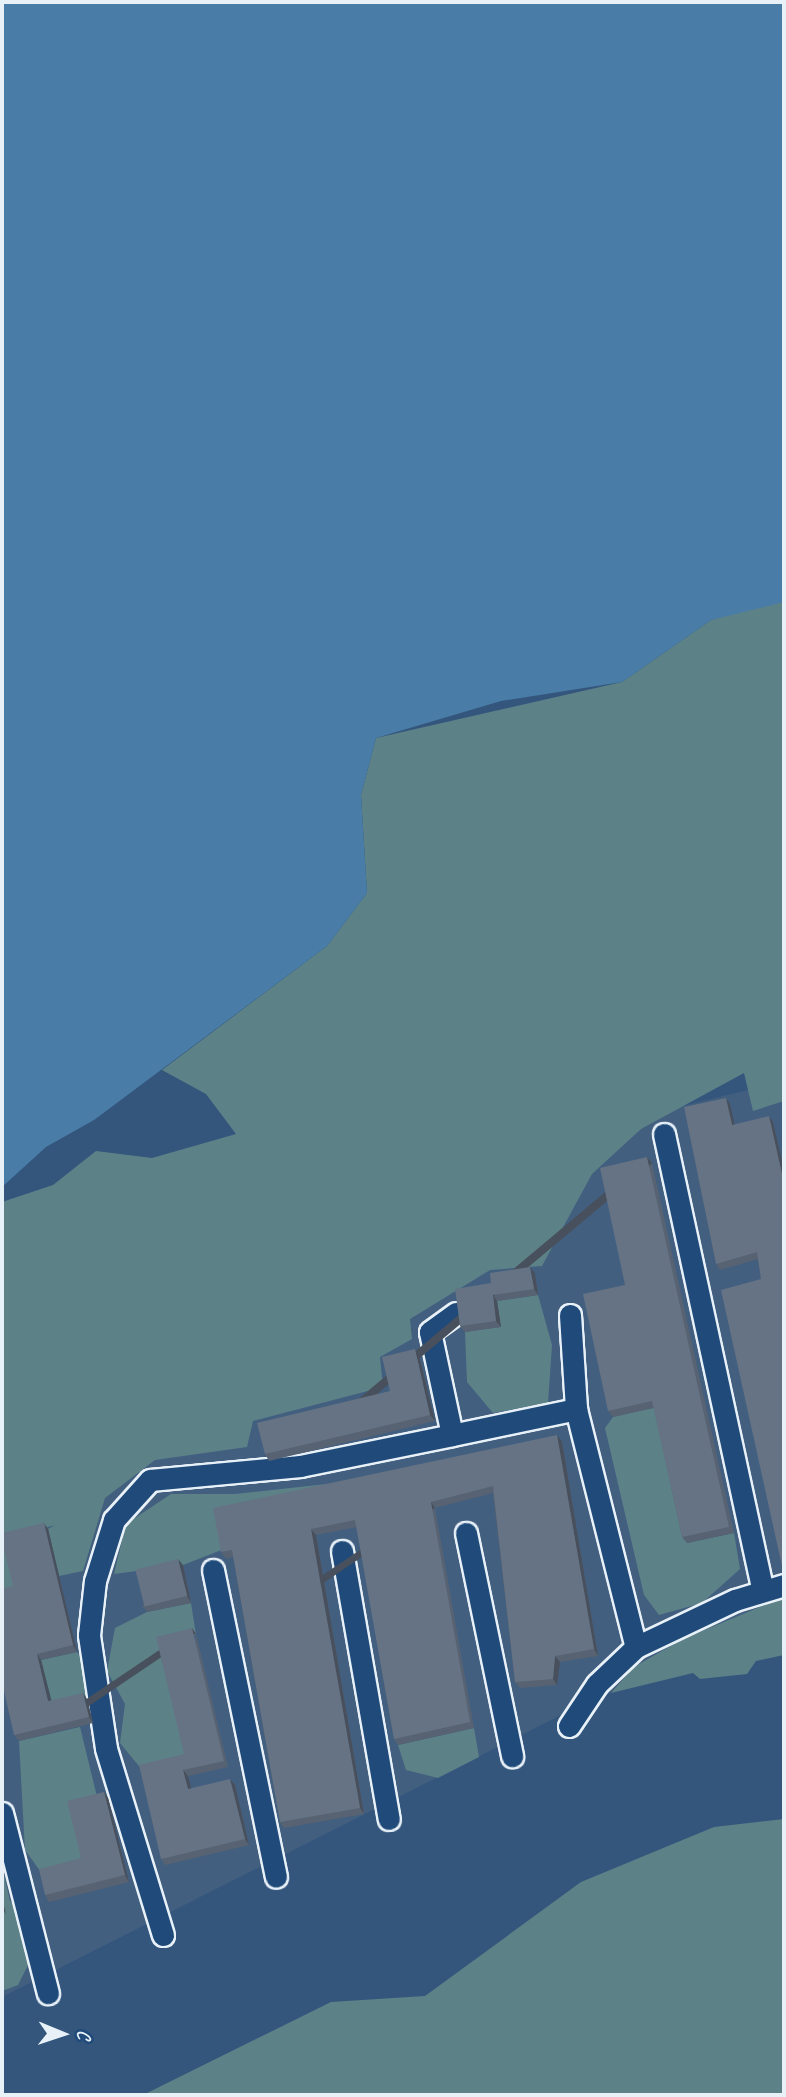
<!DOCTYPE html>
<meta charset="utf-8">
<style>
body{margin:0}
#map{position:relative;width:786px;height:2097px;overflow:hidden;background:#34567d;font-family:Caveat,sans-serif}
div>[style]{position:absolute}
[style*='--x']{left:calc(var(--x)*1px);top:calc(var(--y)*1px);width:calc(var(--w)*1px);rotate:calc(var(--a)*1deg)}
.built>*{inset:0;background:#435f7f}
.green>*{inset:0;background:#5c8288}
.water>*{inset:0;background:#497ca6}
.roads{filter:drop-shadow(2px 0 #e8f1f8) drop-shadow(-2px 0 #e8f1f8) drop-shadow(0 2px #e8f1f8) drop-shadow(0 -2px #e8f1f8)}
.lane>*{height:21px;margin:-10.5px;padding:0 10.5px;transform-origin:10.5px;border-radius:10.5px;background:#1f4a7a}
.wall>*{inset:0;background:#576372}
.shaded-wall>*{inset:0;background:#47505c;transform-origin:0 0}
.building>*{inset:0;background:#657384;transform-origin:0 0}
span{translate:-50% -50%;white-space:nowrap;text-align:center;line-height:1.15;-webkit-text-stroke:7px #1f4a7a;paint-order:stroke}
.frame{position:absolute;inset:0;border:4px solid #e8f1f8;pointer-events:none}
.north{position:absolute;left:28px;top:1999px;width:70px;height:70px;-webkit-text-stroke:5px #1f4a7a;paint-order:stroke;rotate:92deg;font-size:19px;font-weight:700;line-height:28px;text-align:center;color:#e8f1f8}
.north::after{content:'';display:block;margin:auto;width:24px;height:32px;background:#e8f1f8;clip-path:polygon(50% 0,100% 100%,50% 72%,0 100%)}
</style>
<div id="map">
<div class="built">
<i style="clip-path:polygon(784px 1081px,784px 1613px,563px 1714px,2px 1997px,2px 1521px,380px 1333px,606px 1125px)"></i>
</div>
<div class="green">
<i style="clip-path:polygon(784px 594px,784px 1101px,753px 1111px,744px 1073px,641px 1129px,592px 1174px,542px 1266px,490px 1270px,410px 1319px,412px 1339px,380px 1357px,383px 1387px,253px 1421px,247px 1447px,155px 1460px,105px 1498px,83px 1571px,59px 1576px,48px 1529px,55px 1525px,5px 1540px,17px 1592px,2px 1596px,2px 1202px,53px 1185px,96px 1151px,152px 1158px,236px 1134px,206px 1094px,162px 1070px,327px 946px,367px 893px,361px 795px,376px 738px,622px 682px,711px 620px)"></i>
<i style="clip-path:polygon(538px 1295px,552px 1345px,548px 1403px,493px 1413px,467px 1382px,465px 1332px,500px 1327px,497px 1301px)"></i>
<i style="clip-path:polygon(656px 1407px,687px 1543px,734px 1533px,740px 1569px,702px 1603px,659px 1615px,644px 1595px,605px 1428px,613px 1417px)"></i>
<i style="clip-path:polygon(417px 1474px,183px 1565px,114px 1574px,126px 1524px,171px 1494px,235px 1494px)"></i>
<i style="clip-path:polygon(784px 1597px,784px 1655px,756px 1661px,747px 1674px,700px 1679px,693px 1673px,611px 1693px,634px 1667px,683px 1639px)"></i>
<i style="clip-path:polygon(191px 1603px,196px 1635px,161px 1643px,188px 1760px,143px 1771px,120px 1743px,125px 1704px,107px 1671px,115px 1628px,147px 1612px)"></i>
<i style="clip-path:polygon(77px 1652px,87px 1667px,87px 1699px,53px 1707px,41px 1660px)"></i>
<i style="clip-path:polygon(80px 1727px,98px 1801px,86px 1864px,43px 1875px,25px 1850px,19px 1741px)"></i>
<i style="clip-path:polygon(474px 1728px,479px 1757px,438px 1778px,406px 1770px,398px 1745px)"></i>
<i style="clip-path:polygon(784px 1819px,784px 2095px,143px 2095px,331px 2002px,425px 1996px,581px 1882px,714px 1827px)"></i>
<i style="clip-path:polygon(2px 1866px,10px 1901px,19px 1907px,30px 1961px,18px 1985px,2px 1991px)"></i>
</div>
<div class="water">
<i style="clip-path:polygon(2px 2px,784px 2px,784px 602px,711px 620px,622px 682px,501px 701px,376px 738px,361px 795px,367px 893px,327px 946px,94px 1120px,46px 1147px,2px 1187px)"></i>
</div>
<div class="roads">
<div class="lane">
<i style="--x:664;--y:1134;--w:465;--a:77.8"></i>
<i style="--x:456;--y:1313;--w:32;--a:144"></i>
<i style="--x:430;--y:1332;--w:105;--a:77.9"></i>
<i style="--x:452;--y:1435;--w:127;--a:-11.8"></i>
<i style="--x:570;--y:1315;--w:94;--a:86.3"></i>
<i style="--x:576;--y:1409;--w:245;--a:75.9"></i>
<i style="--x:466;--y:1533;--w:228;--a:78.3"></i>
<i style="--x:342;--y:1551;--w:272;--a:80.1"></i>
<i style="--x:213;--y:1570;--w:313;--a:78.4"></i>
<i style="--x:569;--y:1726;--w:50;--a:-56.3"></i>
<i style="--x:597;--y:1684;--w:54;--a:-43.5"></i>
<i style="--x:636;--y:1647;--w:110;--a:-25.4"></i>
<i style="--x:735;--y:1600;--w:51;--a:-17"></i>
<i style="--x:2;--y:1813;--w:186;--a:75.7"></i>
<i style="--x:163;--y:1935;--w:195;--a:-107"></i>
<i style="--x:106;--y:1748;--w:114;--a:-98.6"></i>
<i style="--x:89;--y:1635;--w:54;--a:-83.7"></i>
<i style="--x:95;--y:1581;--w:64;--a:-72.7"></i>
<i style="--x:114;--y:1520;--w:54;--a:-48"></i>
<i style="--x:150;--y:1480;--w:151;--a:-5.3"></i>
<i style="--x:300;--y:1466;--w:155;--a:-11.5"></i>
</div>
</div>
<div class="wall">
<i style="clip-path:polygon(730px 1104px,734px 1124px,773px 1122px,784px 1170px,784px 1570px,782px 1566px,761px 1279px,758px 1259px,720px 1270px,716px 1264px)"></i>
<i style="clip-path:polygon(647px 1157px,652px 1163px,734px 1533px,687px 1543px,682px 1537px,654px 1408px,613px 1417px,608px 1411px,625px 1285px)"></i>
<i style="clip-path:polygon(535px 1273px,538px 1295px,497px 1301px,501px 1327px,465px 1332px,460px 1326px,491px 1283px)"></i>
<i style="clip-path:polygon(419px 1355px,435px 1421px,269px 1461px,265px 1454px,390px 1391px)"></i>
<i style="clip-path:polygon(562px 1442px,598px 1656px,560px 1662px,557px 1685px,520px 1688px,515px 1682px,493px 1493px,435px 1508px,474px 1728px,398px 1745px,394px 1739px,357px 1527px,316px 1535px,364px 1814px,284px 1828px,280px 1822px,233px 1557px,226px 1559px,221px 1552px)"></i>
<i style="clip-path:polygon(48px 1529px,77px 1652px,41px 1660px,51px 1701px,87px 1699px,93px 1723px,19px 1741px,14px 1735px,13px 1586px)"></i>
<i style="clip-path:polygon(183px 1565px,191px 1603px,147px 1612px,142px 1606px)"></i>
<i style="clip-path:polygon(196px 1634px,228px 1767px,188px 1776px,191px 1789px,235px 1785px,249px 1845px,165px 1865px,161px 1859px,184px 1754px)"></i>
<i style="clip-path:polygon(104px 1792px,108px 1798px,129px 1882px,49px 1902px,45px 1895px,81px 1858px)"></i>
</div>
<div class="shaded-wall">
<i style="clip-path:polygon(726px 1098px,730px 1104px,736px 1131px,732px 1125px)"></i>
<i style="clip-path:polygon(769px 1116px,773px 1122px,784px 1170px,784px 1183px)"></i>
<i style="left:647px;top:1157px;width:8px;height:379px;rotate:50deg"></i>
<i style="clip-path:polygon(530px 1267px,535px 1273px,538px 1295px,534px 1289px)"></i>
<i style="clip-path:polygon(493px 1295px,497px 1301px,501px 1327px,496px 1321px)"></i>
<i style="clip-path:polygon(415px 1349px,419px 1355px,435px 1421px,430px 1415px)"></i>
<i style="clip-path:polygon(557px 1435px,562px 1442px,598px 1656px,594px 1649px)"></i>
<i style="left:431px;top:1502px;width:7px;height:223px;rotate:56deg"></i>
<i style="clip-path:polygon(44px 1523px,48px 1529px,77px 1652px,73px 1645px)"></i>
<i style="clip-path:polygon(311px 1529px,316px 1535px,364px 1814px,360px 1808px)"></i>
<i style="clip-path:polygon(178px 1559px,183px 1565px,191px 1603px,187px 1596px)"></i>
<i style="left:192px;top:1628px;width:7px;height:137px;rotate:56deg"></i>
<i style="clip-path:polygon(37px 1654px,41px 1660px,53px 1707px,48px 1701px)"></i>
<i style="clip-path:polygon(555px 1656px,560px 1662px,557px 1685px,553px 1679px)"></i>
<i style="clip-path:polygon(83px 1693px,87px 1699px,93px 1723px,89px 1717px)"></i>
<i style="clip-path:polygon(183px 1770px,188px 1776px,193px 1795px,188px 1789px)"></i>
<i style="clip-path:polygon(230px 1779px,235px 1785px,249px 1845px,245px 1839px)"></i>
<i style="clip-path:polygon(104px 1792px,108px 1798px,129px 1882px,125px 1875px)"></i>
<i style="clip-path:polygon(2px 1898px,6px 1914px,2px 1908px)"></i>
</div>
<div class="building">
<i style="clip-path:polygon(726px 1098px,732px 1125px,769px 1116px,784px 1183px,784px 1566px,782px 1566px,721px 1290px,761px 1279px,757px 1252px,716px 1264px,684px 1107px)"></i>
<i style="clip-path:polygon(647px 1157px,729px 1527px,682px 1537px,652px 1401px,608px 1411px,583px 1294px,625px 1285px,600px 1168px)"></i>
<i style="clip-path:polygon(530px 1267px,534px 1289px,493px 1295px,496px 1321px,460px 1326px,455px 1289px,491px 1283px,490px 1273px)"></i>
<i style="clip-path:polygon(415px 1349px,430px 1415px,265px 1454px,257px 1423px,390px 1391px,382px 1357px)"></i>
<i style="clip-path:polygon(557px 1435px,594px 1649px,555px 1656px,553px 1679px,515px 1682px,493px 1486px,431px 1502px,470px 1722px,394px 1739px,355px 1520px,311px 1529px,360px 1808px,280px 1822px,232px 1550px,221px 1552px,213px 1508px)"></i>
<i style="clip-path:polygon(44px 1523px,73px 1645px,37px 1654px,48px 1701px,83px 1693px,89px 1717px,14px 1735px,2px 1682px,2px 1589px,13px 1586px,2px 1541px,2px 1533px)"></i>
<i style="left:178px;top:1559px;width:38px;height:44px;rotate:76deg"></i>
<i style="clip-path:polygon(192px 1628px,224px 1761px,183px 1770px,188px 1789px,230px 1779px,245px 1839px,161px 1859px,139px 1765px,184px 1754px,156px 1637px)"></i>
<i style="clip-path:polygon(104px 1792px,125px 1875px,45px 1895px,39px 1869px,81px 1858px,67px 1801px)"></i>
</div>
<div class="frame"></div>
<div class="north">С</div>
</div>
